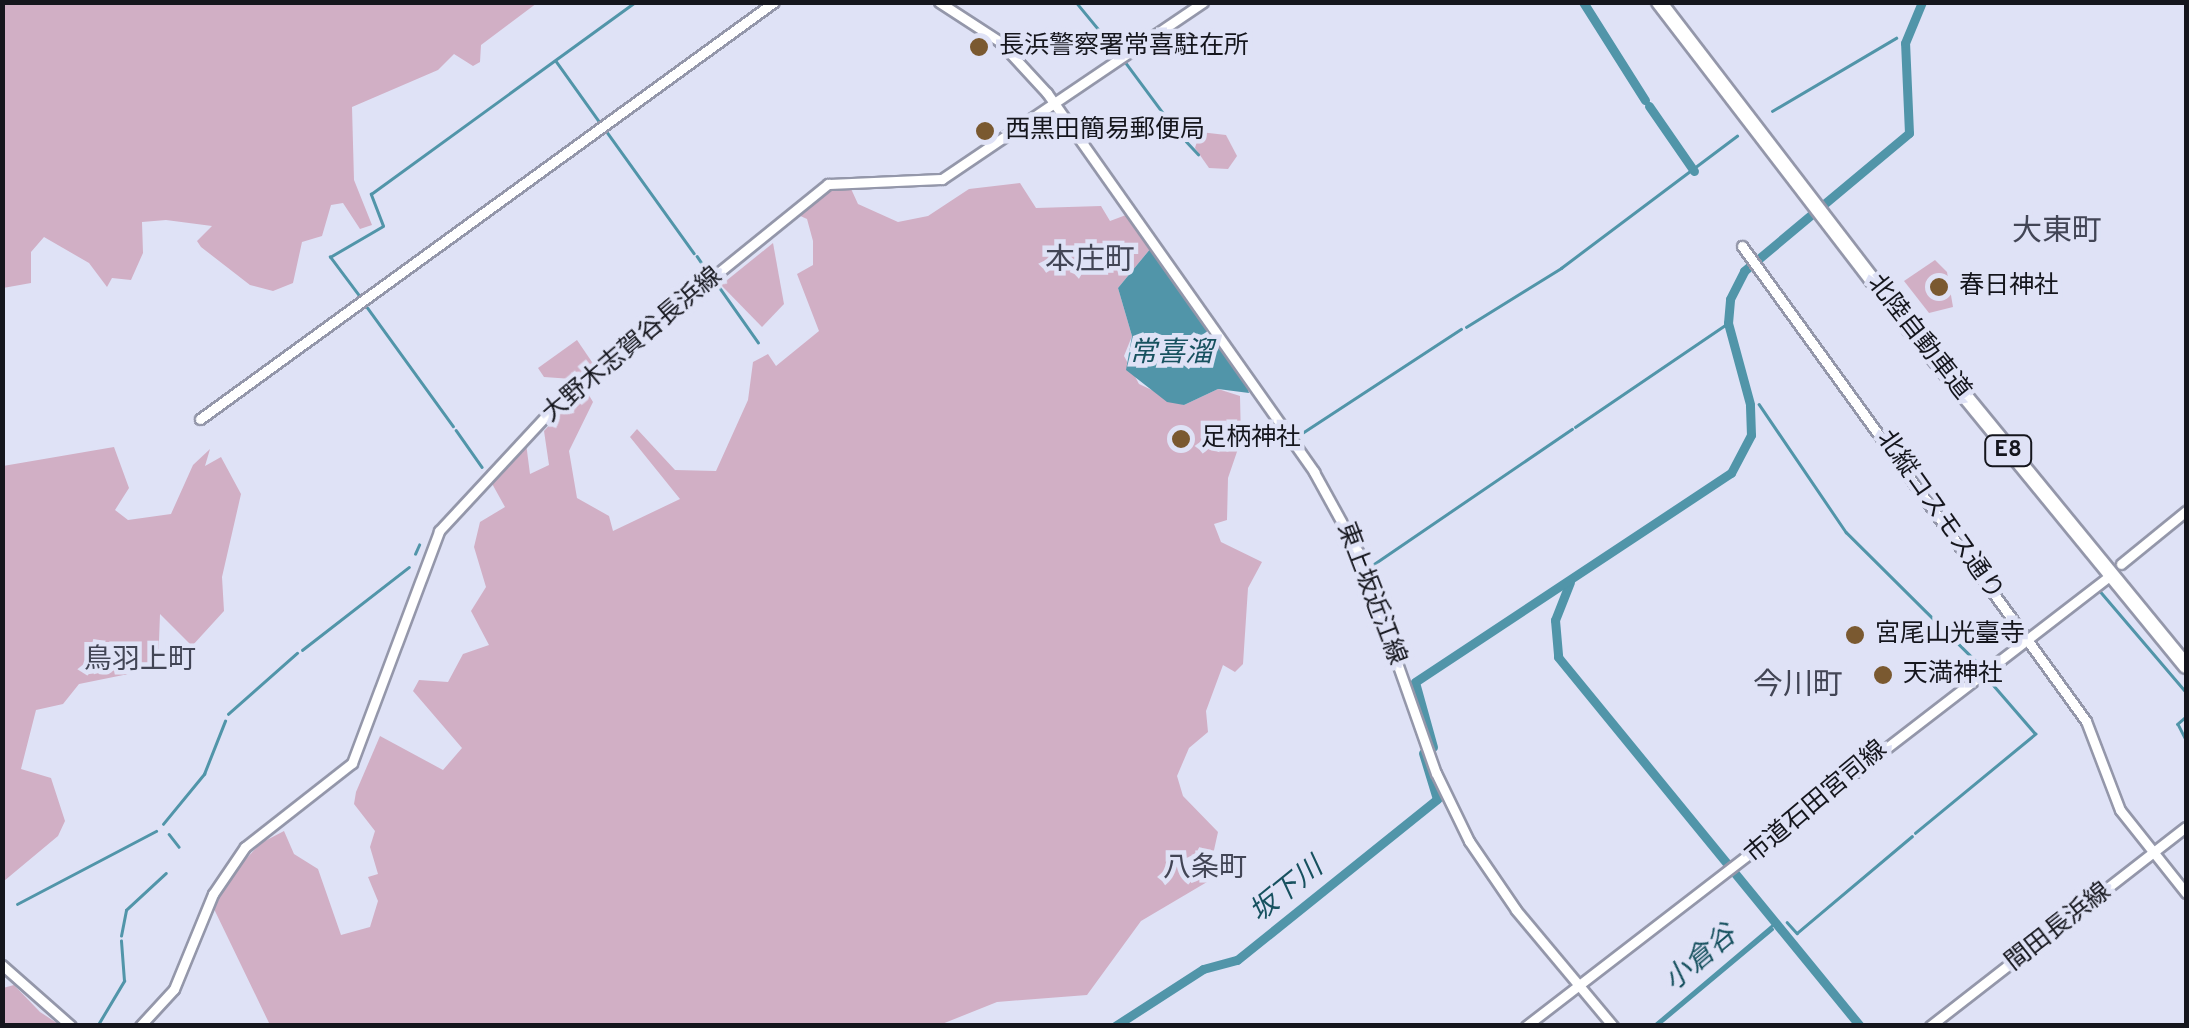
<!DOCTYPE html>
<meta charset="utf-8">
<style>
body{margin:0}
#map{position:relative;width:2189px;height:1028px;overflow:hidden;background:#dfe2f6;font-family:Overpass,"Noto Sans JP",sans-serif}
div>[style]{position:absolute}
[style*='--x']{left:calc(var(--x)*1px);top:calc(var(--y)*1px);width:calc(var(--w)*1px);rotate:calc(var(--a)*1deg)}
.green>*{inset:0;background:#d1afc5}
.water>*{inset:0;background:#5195a9}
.stream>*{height:2.5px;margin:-1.25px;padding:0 1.25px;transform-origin:1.25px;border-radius:1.25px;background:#5195a9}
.river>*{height:9px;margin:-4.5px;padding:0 4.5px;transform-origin:4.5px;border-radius:4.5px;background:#5195a9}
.roads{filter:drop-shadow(2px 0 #9497aa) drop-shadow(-2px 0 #9497aa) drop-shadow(0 2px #9497aa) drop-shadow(0 -2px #9497aa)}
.secondary>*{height:9px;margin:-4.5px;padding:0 4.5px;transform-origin:4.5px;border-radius:4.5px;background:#fff}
.highway>*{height:14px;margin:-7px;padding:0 7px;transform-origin:7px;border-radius:7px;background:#fff}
.dots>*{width:28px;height:28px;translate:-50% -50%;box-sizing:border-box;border:5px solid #dfe2f6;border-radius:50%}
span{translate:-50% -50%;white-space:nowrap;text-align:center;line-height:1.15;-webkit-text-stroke:9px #dfe2f6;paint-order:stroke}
.shield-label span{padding:2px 8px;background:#dfe2f6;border:2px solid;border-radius:8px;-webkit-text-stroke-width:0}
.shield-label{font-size:22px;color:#15161d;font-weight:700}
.poi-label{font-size:25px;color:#15161d}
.left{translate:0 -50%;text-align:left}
.street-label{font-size:25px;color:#15161d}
.water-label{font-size:28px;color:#17515f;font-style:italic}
.neighbourhood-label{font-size:28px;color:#424555}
.quarter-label{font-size:30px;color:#424555}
.frame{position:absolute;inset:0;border:5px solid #15161d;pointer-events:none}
</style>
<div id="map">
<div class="green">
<i style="clip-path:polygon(2px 3px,3px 2px,537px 3px,481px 45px,480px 62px,473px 66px,454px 54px,438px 70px,352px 107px,354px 180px,372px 225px,360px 229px,343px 203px,331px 205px,322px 236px,302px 242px,293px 283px,273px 291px,250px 285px,201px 247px,197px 241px,212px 226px,166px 220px,142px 222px,143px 253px,131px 280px,112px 278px,107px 287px,89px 263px,44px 237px,31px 252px,31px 283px,3px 288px)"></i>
<i style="clip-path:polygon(1200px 132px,1226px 135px,1237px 156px,1228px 169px,1209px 168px,1195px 148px)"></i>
<i style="clip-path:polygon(847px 180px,858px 204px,898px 222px,928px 216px,969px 189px,1020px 183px,1036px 208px,1101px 206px,1110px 221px,1126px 215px,1151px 248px,1118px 288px,1132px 336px,1124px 356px,1139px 384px,1184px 405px,1218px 389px,1240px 396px,1241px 440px,1228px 478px,1227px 520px,1214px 524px,1221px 542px,1262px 562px,1248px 588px,1243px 664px,1235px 672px,1223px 665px,1206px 711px,1208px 732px,1189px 748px,1177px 776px,1183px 796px,1218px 832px,1207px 882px,1141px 921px,1087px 995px,997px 1002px,937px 1026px,270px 1025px,214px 909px,225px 881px,261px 843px,284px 831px,294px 854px,318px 869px,341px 935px,370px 927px,378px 901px,368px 877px,378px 874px,370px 847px,375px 831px,354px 804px,356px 792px,380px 736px,443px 770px,462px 748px,413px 691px,419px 680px,448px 682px,463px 654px,489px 645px,471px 611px,486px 587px,474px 547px,480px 522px,505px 507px,490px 480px,526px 443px,530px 474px,549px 465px,544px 431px,584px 387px,593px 402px,569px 451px,577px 498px,609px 516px,613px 531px,680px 499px,630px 437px,637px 429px,675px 470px,716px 471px,748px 400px,753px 362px,768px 354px,776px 366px,819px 331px,797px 274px,813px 265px,813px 241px,807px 219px,796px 214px)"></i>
<i style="clip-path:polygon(773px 243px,784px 304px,762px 327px,721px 285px)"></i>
<i style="clip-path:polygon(1935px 260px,1947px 272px,1953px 307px,1929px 313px,1904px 281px)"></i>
<i style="clip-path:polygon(577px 340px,594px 365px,572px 379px,544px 377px,538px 368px)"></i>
<i style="clip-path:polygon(114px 447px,129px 488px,115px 510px,128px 520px,171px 514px,193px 465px,210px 449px,205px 466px,221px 457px,241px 494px,222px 577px,224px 611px,192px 646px,160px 614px,158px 668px,79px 684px,63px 704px,36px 710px,21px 769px,51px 778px,65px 821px,58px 836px,4px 881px,3px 466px)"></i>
<i style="clip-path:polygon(14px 985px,40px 1012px,60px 1025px,3px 1025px,3px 988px)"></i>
</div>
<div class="water">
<i style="clip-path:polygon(1151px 248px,1248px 389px,1249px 393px,1218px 389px,1184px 405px,1167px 402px,1126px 370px,1132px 336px,1118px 288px)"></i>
</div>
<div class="stream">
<i style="--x:1076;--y:2;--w:66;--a:50.5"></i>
<i style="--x:1123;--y:59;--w:77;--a:53.4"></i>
<i style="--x:556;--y:61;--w:77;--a:54.5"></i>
<i style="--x:1772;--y:111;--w:144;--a:-30.5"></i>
<i style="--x:1171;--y:125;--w:40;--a:47"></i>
<i style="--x:607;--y:132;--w:149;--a:54.3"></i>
<i style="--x:697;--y:256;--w:23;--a:56"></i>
<i style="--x:715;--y:281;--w:75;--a:54.8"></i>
<i style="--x:360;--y:297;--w:50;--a:-126.9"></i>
<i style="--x:330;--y:257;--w:61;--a:-30.3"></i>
<i style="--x:383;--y:226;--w:34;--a:-111"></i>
<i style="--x:371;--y:194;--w:326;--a:-36"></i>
<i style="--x:367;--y:307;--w:147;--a:54.1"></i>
<i style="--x:1466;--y:327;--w:112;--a:-31.8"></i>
<i style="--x:1561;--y:268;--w:220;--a:-36.9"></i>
<i style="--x:1750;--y:404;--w:3;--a:0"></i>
<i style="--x:1759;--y:404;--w:155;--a:55.8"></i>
<i style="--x:1846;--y:532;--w:192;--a:44.8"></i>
<i style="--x:1575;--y:427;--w:185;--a:-34.2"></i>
<i style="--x:456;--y:430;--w:45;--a:54.9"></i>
<i style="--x:1296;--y:437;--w:197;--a:-33.2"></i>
<i style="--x:415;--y:554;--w:10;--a:-66"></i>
<i style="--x:1371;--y:566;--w:243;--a:-34.3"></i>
<i style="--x:2100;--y:591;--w:133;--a:49.6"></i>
<i style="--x:302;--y:650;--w:135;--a:-37.8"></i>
<i style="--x:228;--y:714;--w:92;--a:-41.5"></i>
<i style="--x:2186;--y:717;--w:11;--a:139"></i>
<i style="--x:2178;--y:724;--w:18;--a:63"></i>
<i style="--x:163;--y:824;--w:65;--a:-50.6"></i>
<i style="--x:204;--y:774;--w:57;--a:-68.4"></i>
<i style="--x:1915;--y:833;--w:156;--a:-39.5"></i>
<i style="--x:2035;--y:734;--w:78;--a:-130.8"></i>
<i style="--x:169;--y:834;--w:16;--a:52"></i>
<i style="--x:17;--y:904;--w:157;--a:-27.7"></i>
<i style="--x:1787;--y:922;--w:15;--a:48"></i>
<i style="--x:1797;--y:933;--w:150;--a:-40.1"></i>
<i style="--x:121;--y:936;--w:26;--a:-79"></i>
<i style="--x:126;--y:910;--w:54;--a:-42.8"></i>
<i style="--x:99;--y:1023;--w:49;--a:-59.2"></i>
<i style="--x:124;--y:981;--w:40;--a:-94.3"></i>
<i style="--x:1653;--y:1026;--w:160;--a:-40.2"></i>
<i style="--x:1656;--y:1026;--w:151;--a:-39.9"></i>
</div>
<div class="river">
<i style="--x:1583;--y:2;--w:116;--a:57.7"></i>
<i style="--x:1649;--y:106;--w:79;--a:55.3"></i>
<i style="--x:1750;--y:404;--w:84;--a:-105.2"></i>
<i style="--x:1728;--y:323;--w:24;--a:-85"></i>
<i style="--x:1730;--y:299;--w:31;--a:-63"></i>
<i style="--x:1744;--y:271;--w:215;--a:-39.9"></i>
<i style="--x:1909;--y:133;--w:90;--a:-92.5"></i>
<i style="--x:1905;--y:43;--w:44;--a:-67.5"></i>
<i style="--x:1570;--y:582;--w:41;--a:111.5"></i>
<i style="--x:1555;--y:620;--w:37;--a:85"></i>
<i style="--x:1558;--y:657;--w:477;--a:50.7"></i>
<i style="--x:1433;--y:747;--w:67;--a:-105.5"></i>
<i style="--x:1415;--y:682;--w:379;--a:-33.5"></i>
<i style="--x:1731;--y:473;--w:43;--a:-62.2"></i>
<i style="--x:1751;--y:435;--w:30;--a:-92"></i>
<i style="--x:1115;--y:1026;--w:105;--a:-32.9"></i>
<i style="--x:1203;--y:969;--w:35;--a:-15"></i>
<i style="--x:1237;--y:960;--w:257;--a:-38.8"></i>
<i style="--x:1437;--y:799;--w:48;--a:-106.9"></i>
</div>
<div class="roads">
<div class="secondary">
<i style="--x:939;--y:2;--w:72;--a:33"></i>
<i style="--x:999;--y:41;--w:71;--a:47.3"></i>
<i style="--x:1047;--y:93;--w:464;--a:54.8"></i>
<i style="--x:1314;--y:472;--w:91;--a:61.2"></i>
<i style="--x:1358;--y:552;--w:234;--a:70.6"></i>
<i style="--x:1436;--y:773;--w:76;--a:64.1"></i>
<i style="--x:1469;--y:841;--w:83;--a:55.7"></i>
<i style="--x:1516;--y:910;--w:151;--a:50.1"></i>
<i style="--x:1742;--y:246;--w:586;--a:54.09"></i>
<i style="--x:2086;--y:721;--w:95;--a:69.1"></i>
<i style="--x:2120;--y:810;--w:106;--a:51.5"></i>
<i style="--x:200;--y:419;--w:709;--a:-36"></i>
<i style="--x:2121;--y:564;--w:84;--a:-39.2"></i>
<i style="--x:2;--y:965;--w:92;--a:41.5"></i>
<i style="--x:140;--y:1026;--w:50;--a:-47.4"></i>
<i style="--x:174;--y:989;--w:103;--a:-67.7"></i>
<i style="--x:213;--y:894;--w:57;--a:-55.8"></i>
<i style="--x:245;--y:847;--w:136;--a:-38.1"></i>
<i style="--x:352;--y:763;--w:248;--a:-69.4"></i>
<i style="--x:439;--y:531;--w:178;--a:-47.1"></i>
<i style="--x:560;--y:401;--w:345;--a:-39"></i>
<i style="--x:828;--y:184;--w:114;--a:-2.5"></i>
<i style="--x:942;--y:179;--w:315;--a:-34.1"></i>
<i style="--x:1526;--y:1026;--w:734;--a:-37.64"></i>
<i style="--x:1930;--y:1026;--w:324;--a:-37.9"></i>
</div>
<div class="highway">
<i style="--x:1659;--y:2;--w:414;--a:52.5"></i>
<i style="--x:1911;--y:330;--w:434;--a:50.7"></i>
</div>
</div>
<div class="dots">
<i style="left:979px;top:47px;background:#7a5930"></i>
<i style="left:985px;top:131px;background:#7a5930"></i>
<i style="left:1939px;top:287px;background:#7a5930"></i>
<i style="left:1181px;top:439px;background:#7a5930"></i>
<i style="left:1855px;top:635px;background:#7a5930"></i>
<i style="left:1883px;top:675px;background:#7a5930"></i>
</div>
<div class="shield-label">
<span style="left:2008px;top:451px">E8</span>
</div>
<div class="poi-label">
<span class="left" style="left:999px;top:47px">長浜警察署常喜駐在所</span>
<span class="left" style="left:1005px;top:131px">西黒田簡易郵便局</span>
<span class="left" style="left:1959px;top:287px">春日神社</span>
<span class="left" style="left:1201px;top:439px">足柄神社</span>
<span class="left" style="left:1875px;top:635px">宮尾山光臺寺</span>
<span class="left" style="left:1903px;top:675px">天満神社</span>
</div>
<div class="street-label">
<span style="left:1918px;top:338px;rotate:52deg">北陸自動車道</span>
<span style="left:633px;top:346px;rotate:-40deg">大野木志賀谷長浜線</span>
<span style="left:1939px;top:516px;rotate:55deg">北縦コスモス通り</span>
<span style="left:1370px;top:594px;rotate:69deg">東上坂近江線</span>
<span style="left:1817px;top:803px;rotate:-40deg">市道石田宮司線</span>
<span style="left:2059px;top:928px;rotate:-38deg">間田長浜線</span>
</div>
<div class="water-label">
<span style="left:1171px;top:354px">常喜溜</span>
<span style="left:1287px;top:891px;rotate:-39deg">坂下川</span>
<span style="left:1701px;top:959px;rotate:-40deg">小倉谷</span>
</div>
<div class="neighbourhood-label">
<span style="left:140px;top:661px">鳥羽上町</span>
<span style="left:1205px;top:869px">八条町</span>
</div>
<div class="quarter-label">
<span style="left:2057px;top:233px">大東町</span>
<span style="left:1090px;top:262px">本庄町</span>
<span style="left:1798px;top:687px">今川町</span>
</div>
<div class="frame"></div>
</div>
